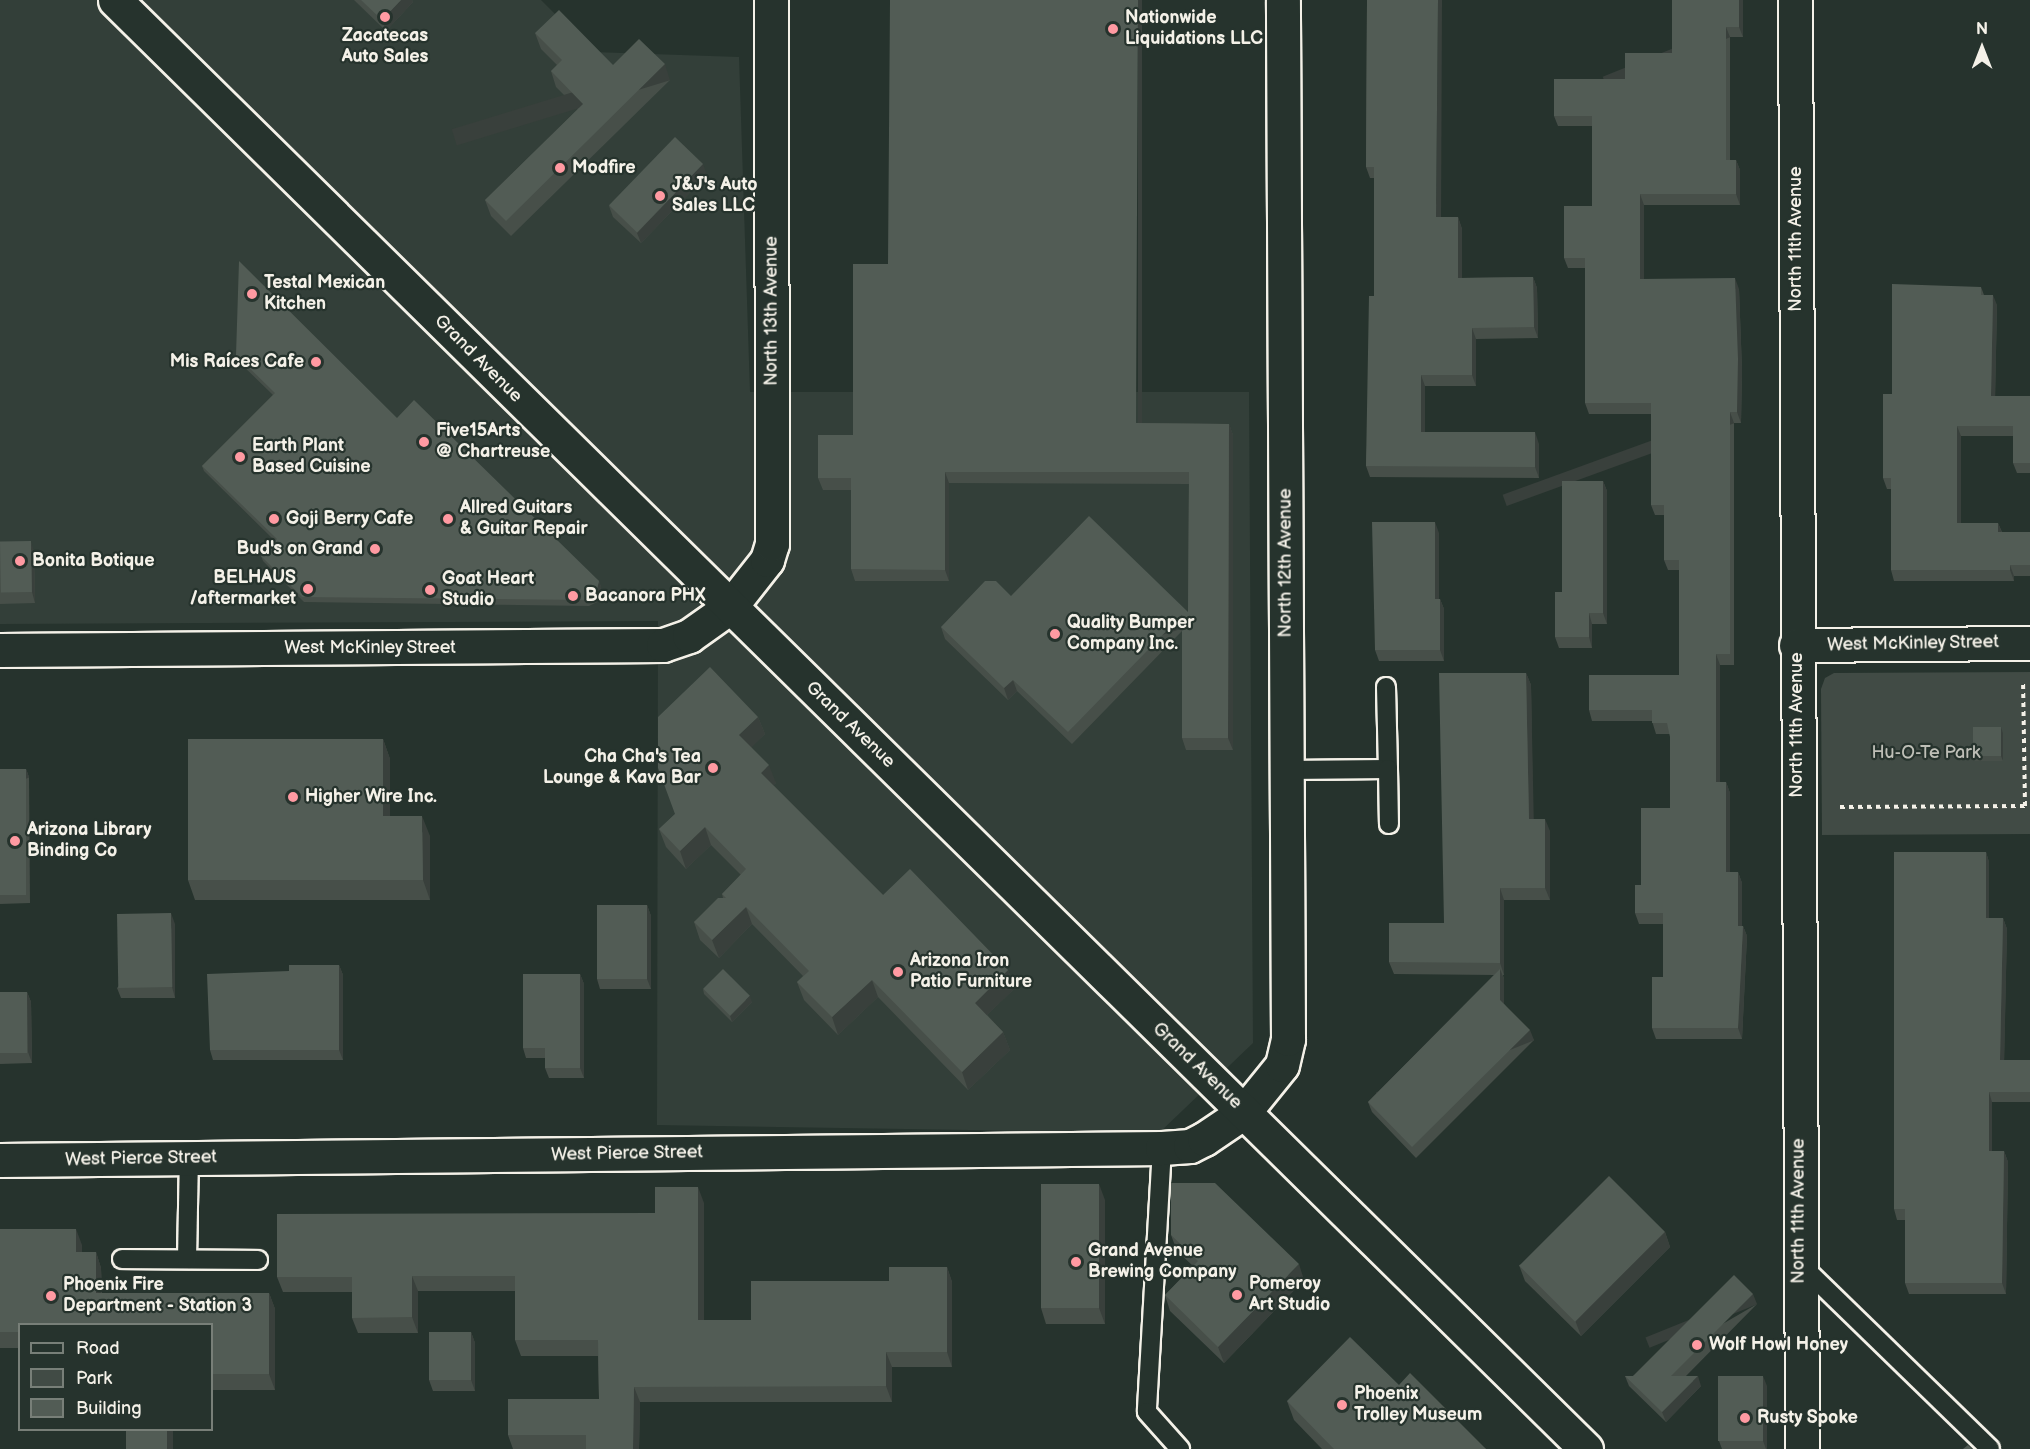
<!DOCTYPE html>
<meta charset="utf-8">
<style>
body{margin:0}
#map{position:relative;width:2030px;height:1449px;overflow:hidden;background:#26332d;font-family:"Balsamiq Sans",sans-serif}
div>[style]{position:absolute}
[style*='--x']{left:calc(var(--x)*1px);top:calc(var(--y)*1px);width:calc(var(--w)*1px);rotate:calc(var(--a)*1deg)}
.built>*{inset:0;background:#333f39}
.green>*{inset:0;background:#414b45}
.path>*{height:4px;margin-top:-2px;transform-origin:0;background:repeating-linear-gradient(90deg,#f4f1e8 0 4.5px,transparent 0 9px)}
.roads{filter:drop-shadow(2px 0 #f4f1e8) drop-shadow(-2px 0 #f4f1e8) drop-shadow(0 2px #f4f1e8) drop-shadow(0 -2px #f4f1e8)}
.service>*{height:18px;margin:-9px;padding:0 9px;transform-origin:9px;border-radius:9px;background:#26332d}
.minor>*{height:33px;margin:-16.5px;padding:0 16.5px;transform-origin:16.5px;border-radius:16.5px;background:#26332d}
.secondary>*{height:33px;margin:-16.5px;padding:0 16.5px;transform-origin:16.5px;border-radius:16.5px;background:#26332d}
.wall>*{inset:0;background:#474f49}
.shaded-wall>*{inset:0;background:#39403c;transform-origin:0 0}
.building>*{inset:0;background:#525c55;transform-origin:0 0}
.dots>*{width:16px;height:16px;translate:-50% -50%;box-sizing:border-box;border:3px solid #26332d;border-radius:50%}
span{translate:-50% -50%;white-space:nowrap;text-align:center;line-height:1.15;-webkit-text-stroke:4.5px #26332d;paint-order:stroke}
.poi-label{font-size:18px;color:#f4f1e8;font-weight:700}
.left{translate:0 -50%;text-align:left}
.right{translate:-100% -50%;text-align:right}
.street-label{font-size:18px;color:#f4f1e8}
.park-label{font-size:18px;color:#bebfb7}
.legend{position:absolute;left:18px;top:1323px;width:195px;height:108px;box-sizing:border-box;background:#26332d;border:2px solid #787f78;margin:0;padding:8px 10px;list-style:none;font-size:18px;color:#f4f1e8}
.legend li{display:flex;align-items:center;gap:12px;height:30px}
.legend b{width:30px;border:2px solid #787f78}
.north{position:absolute;left:1952px;top:18px;width:60px;height:60px;-webkit-text-stroke:4px #26332d;paint-order:stroke;rotate:0deg;font-size:16px;font-weight:700;line-height:24px;text-align:center;color:#f4f1e8}
.north::after{content:'';display:block;margin:auto;width:21px;height:27px;background:#f4f1e8;clip-path:polygon(50% 0,100% 100%,50% 72%,0 100%)}
</style>
<div id="map">
<div class="built">
<i style="clip-path:polygon(0 0,541px 0,593px 52px,739px 57px,750px 392px,1249px 392px,1253px 1043px,1159px 1133px,657px 1125px,658px 621px,0 624px)"></i>
</div>
<div class="green">
<i style="clip-path:polygon(2030px 672px,2030px 834px,1822px 835px,1821px 689px,1825px 678px,1834px 673px)"></i>
</div>
<div class="path">
<i style="--x:1840;--y:807;--w:185;--a:-0.3"></i>
<i style="--x:2025;--y:806;--w:125;--a:-90.9"></i>
</div>
<div class="roads">
<div class="service">
<i style="--x:1386;--y:687;--w:82;--a:88.6"></i>
<i style="--x:1287;--y:770;--w:101;--a:-0.6"></i>
<i style="--x:1388;--y:769;--w:55;--a:89"></i>
<i style="--x:1162;--y:1148;--w:264;--a:93.3"></i>
<i style="--x:1147;--y:1412;--w:50;--a:48.3"></i>
<i style="--x:122;--y:1259;--w:136;--a:0.4"></i>
<i style="--x:187;--y:1259;--w:100;--a:-88.9"></i>
<i style="--x:1800;--y:1264;--w:265;--a:44.2"></i>
</div>
<div class="minor">
<i style="--x:1795;--y:0;--w:1449;--a:89.72"></i>
<i style="--x:1796;--y:645;--w:234;--a:-0.5"></i>
<i style="--x:0;--y:650;--w:663;--a:-0.43"></i>
<i style="--x:663;--y:645;--w:28;--a:-19"></i>
<i style="--x:689;--y:636;--w:50;--a:-35.3"></i>
<i style="--x:730;--y:607;--w:60;--a:-51.8"></i>
<i style="--x:767;--y:560;--w:17;--a:-73"></i>
<i style="--x:772;--y:544;--w:544;--a:-90.11"></i>
<i style="--x:0;--y:1160;--w:1162;--a:-0.59"></i>
<i style="--x:1162;--y:1148;--w:28;--a:-4"></i>
<i style="--x:1190;--y:1146;--w:16;--a:-27"></i>
<i style="--x:1204;--y:1139;--w:48;--a:-34"></i>
<i style="--x:1244;--y:1112;--w:60;--a:-51"></i>
<i style="--x:1282;--y:1065;--w:27;--a:-77"></i>
<i style="--x:1288;--y:1039;--w:1039;--a:-90.28"></i>
</div>
<div class="secondary">
<i style="--x:115;--y:0;--w:2065;--a:44.57"></i>
</div>
</div>
<div class="wall">
<i style="clip-path:polygon(354px 0,412px 0,413px 2px,386px 31px)"></i>
<i style="clip-path:polygon(1367px 0,1441px 217px,1458px 217px,1462px 229px,1462px 278px,1533px 277px,1537px 288px,1538px 338px,1476px 339px,1476px 386px,1425px 386px,1425px 432px,1539px 444px,1539px 478px,1370px 477px,1366px 466px,1374px 296px,1374px 178px,1370px 178px,1366px 167px)"></i>
<i style="clip-path:polygon(1672px 0,1743px 0,1743px 37px,1730px 37px,1730px 160px,1736px 160px,1740px 170px,1740px 205px,1644px 205px,1644px 279px,1739px 289px,1742px 370px,1741px 423px,1734px 423px,1734px 665px,1720px 665px,1720px 782px,1726px 782px,1730px 793px,1730px 872px,1738px 872px,1742px 883px,1742px 926px,1743px 926px,1747px 936px,1742px 1039px,1656px 1039px,1652px 1028px,1663px 977px,1663px 924px,1639px 924px,1635px 913px,1641px 885px,1670px 808px,1670px 734px,1656px 734px,1652px 721px,1592px 721px,1589px 710px,1679px 675px,1679px 570px,1668px 570px,1664px 560px,1664px 515px,1655px 515px,1651px 505px,1651px 414px,1589px 414px,1585px 403px,1585px 268px,1568px 268px,1564px 258px,1592px 206px,1592px 126px,1558px 126px,1554px 116px,1672px 53px)"></i>
<i style="clip-path:polygon(535px 33px,613px 65px,670px 80px,511px 236px,491px 216px,485px 200px,578px 109px,556px 87px,551px 71px,557px 65px,541px 49px)"></i>
<i style="clip-path:polygon(707px 175px,641px 243px,613px 217px,609px 206px)"></i>
<i style="clip-path:polygon(1981px 287px,1984px 295px,1997px 305px,1995px 396px,2030px 396px,2030px 473px,2017px 473px,2013px 463px,2013px 436px,1961px 436px,1961px 523px,1998px 523px,2002px 532px,2030px 532px,2030px 576px,2014px 576px,2014px 581px,1894px 581px,1891px 570px,1891px 489px,1887px 489px,1883px 478px,1892px 394px)"></i>
<i style="clip-path:polygon(236px 355px,397px 418px,599px 581px,601px 587px,597px 602px,589px 606px,304px 602px,263px 561px,261px 556px,275px 541px,204px 471px,202px 466px,273px 395px,238px 361px)"></i>
<i style="clip-path:polygon(1140px 423px,1229px 424px,1233px 435px,1233px 750px,1186px 750px,1182px 738px,1182px 631px,1072px 744px,1017px 691px,1008px 700px,945px 639px,941px 627px,1011px 596px,1188px 612px,1189px 484px,949px 483px,949px 581px,855px 581px,851px 569px,851px 490px,823px 490px,818px 478px,853px 435px)"></i>
<i style="clip-path:polygon(1603px 481px,1607px 491px,1607px 624px,1592px 624px,1592px 648px,1559px 648px,1555px 637px,1562px 592px)"></i>
<i style="clip-path:polygon(1439px 533px,1439px 599px,1440px 599px,1444px 609px,1444px 661px,1379px 661px,1375px 650px)"></i>
<i style="clip-path:polygon(0 542px,34px 552px,35px 603px,0 604px)"></i>
<i style="clip-path:polygon(1526px 673px,1531px 685px,1533px 819px,1550px 831px,1550px 900px,1504px 900px,1504px 975px,1503px 975px,1504px 979px,1504px 1004px,1534px 1040px,1416px 1158px,1372px 1112px,1368px 1102px,1494px 975px,1394px 974px,1389px 962px,1444px 923px)"></i>
<i style="clip-path:polygon(758px 717px,765px 734px,751px 747px,776px 783px,773px 785px,883px 895px,1008px 970px,1015px 988px,987px 1015px,1003px 1032px,1010px 1050px,968px 1090px,878px 997px,838px 1035px,804px 1000px,797px 982px,803px 976px,752px 924px,719px 958px,700px 940px,694px 922px,723px 898px,722px 894px,741px 875px,711px 845px,686px 869px,666px 847px,659px 829px,675px 814px)"></i>
<i style="clip-path:polygon(2001px 727px,2003px 733px,2003px 761px,1975px 761px,1973px 756px)"></i>
<i style="clip-path:polygon(383px 739px,390px 759px,390px 816px,430px 836px,430px 900px,195px 900px,188px 880px)"></i>
<i style="clip-path:polygon(26px 769px,29px 777px,30px 903px,0 904px,0 770px)"></i>
<i style="clip-path:polygon(1986px 852px,1989px 862px,1989px 918px,2003px 918px,2007px 929px,2004px 1060px,2030px 1060px,2030px 1102px,1992px 1102px,1992px 1151px,2004px 1151px,2008px 1162px,2006px 1294px,1909px 1294px,1905px 1283px,1905px 1220px,1897px 1220px,1894px 1209px)"></i>
<i style="clip-path:polygon(647px 905px,651px 916px,651px 989px,600px 989px,597px 979px)"></i>
<i style="clip-path:polygon(175px 924px,175px 998px,121px 998px,117px 988px)"></i>
<i style="clip-path:polygon(339px 965px,343px 975px,343px 1060px,213px 1060px,210px 1050px)"></i>
<i style="clip-path:polygon(580px 974px,584px 984px,584px 1078px,549px 1078px,545px 1068px,545px 1058px,526px 1058px,523px 1048px)"></i>
<i style="clip-path:polygon(703px 989px,752px 1002px,732px 1022px,704px 994px)"></i>
<i style="clip-path:polygon(0 992px,27px 992px,31px 1002px,32px 1063px,0 1064px)"></i>
<i style="clip-path:polygon(1105px 1200px,1105px 1324px,1046px 1324px,1041px 1308px)"></i>
<i style="clip-path:polygon(704px 1203px,704px 1320px,751px 1320px,889px 1281px,947px 1267px,952px 1282px,952px 1367px,892px 1367px,892px 1402px,640px 1402px,639px 1449px,513px 1449px,508px 1435px,599px 1399px,598px 1356px,521px 1356px,515px 1340px,515px 1291px,418px 1291px,418px 1333px,358px 1333px,352px 1318px,352px 1292px,283px 1292px,277px 1277px,655px 1213px)"></i>
<i style="clip-path:polygon(0 1229px,82px 1245px,82px 1252px,96px 1252px,101px 1268px,102px 1293px,269px 1293px,275px 1309px,275px 1390px,212px 1390px,212px 1324px,20px 1324px,20px 1348px,0 1348px)"></i>
<i style="clip-path:polygon(1665px 1232px,1670px 1247px,1581px 1336px,1525px 1281px,1519px 1265px)"></i>
<i style="clip-path:polygon(1171px 1235px,1304px 1280px,1224px 1363px,1170px 1311px,1165px 1295px,1193px 1266px,1177px 1251px)"></i>
<i style="clip-path:polygon(1757px 1304px,1686px 1376px,1701px 1386px,1666px 1422px,1629px 1386px,1625px 1376px,1633px 1376px)"></i>
<i style="clip-path:polygon(471px 1332px,475px 1343px,475px 1391px,433px 1391px,429px 1380px)"></i>
<i style="clip-path:polygon(1399px 1385px,1486px 1449px,1322px 1449px,1294px 1420px,1287px 1401px)"></i>
<i style="clip-path:polygon(1767px 1386px,1767px 1449px,1722px 1449px,1719px 1441px)"></i>
</div>
<div class="shaded-wall">
<i style="clip-path:polygon(401px 0,412px 0,413px 2px,386px 31px,382px 20px)"></i>
<i style="left:1138px;top:0;width:4px;height:423px"></i>
<i style="clip-path:polygon(1438px 0,1442px 0,1441px 229px,1436px 217px)"></i>
<i style="clip-path:polygon(1739px 0,1743px 0,1743px 37px,1739px 27px)"></i>
<i style="left:1726px;top:27px;width:11px;height:133px;rotate:68deg"></i>
<i style="left:665px;top:64px;width:17px;height:223px;rotate:73deg"></i>
<i style="clip-path:polygon(1736px 160px,1740px 170px,1740px 205px,1736px 194px)"></i>
<i style="clip-path:polygon(703px 164px,707px 175px,641px 243px,637px 233px)"></i>
<i style="clip-path:polygon(1640px 194px,1644px 205px,1644px 289px,1640px 279px)"></i>
<i style="clip-path:polygon(1458px 217px,1462px 229px,1462px 289px,1458px 278px)"></i>
<i style="clip-path:polygon(1533px 277px,1537px 288px,1538px 338px,1534px 327px)"></i>
<i style="clip-path:polygon(1735px 278px,1739px 289px,1742px 370px,1741px 423px,1737px 412px)"></i>
<i style="clip-path:polygon(1993px 295px,1997px 305px,1995px 406px,1991px 396px)"></i>
<i style="clip-path:polygon(1472px 328px,1476px 339px,1476px 386px,1472px 375px)"></i>
<i style="clip-path:polygon(1421px 375px,1425px 386px,1425px 443px,1421px 432px)"></i>
<i style="left:1730px;top:412px;width:12px;height:242px;rotate:70deg"></i>
<i style="clip-path:polygon(1229px 424px,1233px 435px,1233px 750px,1228px 738px)"></i>
<i style="clip-path:polygon(1957px 426px,1961px 436px,1961px 533px,1957px 523px)"></i>
<i style="clip-path:polygon(1535px 432px,1539px 444px,1539px 478px,1535px 467px)"></i>
<i style="clip-path:polygon(945px 472px,949px 483px,949px 581px,945px 570px)"></i>
<i style="clip-path:polygon(1603px 481px,1607px 491px,1607px 624px,1603px 613px)"></i>
<i style="clip-path:polygon(1435px 522px,1439px 533px,1439px 609px,1435px 599px)"></i>
<i style="clip-path:polygon(1998px 523px,2002px 533px,1998px 532px)"></i>
<i style="clip-path:polygon(31px 541px,34px 552px,35px 603px,32px 592px)"></i>
<i style="clip-path:polygon(2010px 565px,2014px 576px,2014px 581px,2010px 570px)"></i>
<i style="clip-path:polygon(599px 581px,601px 587px,597px 602px,595px 597px)"></i>
<i style="clip-path:polygon(1440px 599px,1444px 609px,1444px 661px,1440px 650px)"></i>
<i style="clip-path:polygon(1589px 613px,1592px 624px,1592px 648px,1589px 637px)"></i>
<i style="left:1182px;top:615px;width:13px;height:163px;rotate:72deg"></i>
<i style="clip-path:polygon(1716px 654px,1720px 665px,1720px 793px,1716px 782px)"></i>
<i style="clip-path:polygon(1526px 673px,1531px 685px,1534px 831px,1529px 819px)"></i>
<i style="clip-path:polygon(1013px 680px,1017px 691px,1008px 700px,1004px 688px)"></i>
<i style="clip-path:polygon(758px 717px,765px 734px,746px 753px,739px 735px)"></i>
<i style="clip-path:polygon(2001px 727px,2003px 733px,2003px 761px,2001px 756px)"></i>
<i style="clip-path:polygon(383px 739px,390px 759px,390px 836px,383px 816px)"></i>
<i style="clip-path:polygon(769px 765px,776px 783px,768px 791px,761px 773px)"></i>
<i style="left:26px;top:769px;width:9px;height:126px;rotate:69deg"></i>
<i style="clip-path:polygon(1726px 782px,1730px 793px,1730px 883px,1726px 872px)"></i>
<i style="clip-path:polygon(422px 816px,430px 836px,430px 900px,423px 880px)"></i>
<i style="clip-path:polygon(1545px 819px,1550px 831px,1550px 900px,1545px 888px)"></i>
<i style="clip-path:polygon(705px 827px,711px 845px,686px 869px,680px 851px)"></i>
<i style="clip-path:polygon(1986px 852px,1989px 862px,1989px 929px,1986px 918px)"></i>
<i style="clip-path:polygon(1738px 872px,1742px 883px,1742px 936px,1738px 926px)"></i>
<i style="clip-path:polygon(1500px 888px,1504px 900px,1504px 975px,1500px 963px)"></i>
<i style="clip-path:polygon(647px 905px,651px 916px,651px 989px,647px 979px)"></i>
<i style="clip-path:polygon(746px 907px,752px 924px,719px 958px,712px 940px)"></i>
<i style="clip-path:polygon(171px 913px,175px 924px,175px 998px,172px 987px)"></i>
<i style="clip-path:polygon(2003px 918px,2007px 929px,2004px 1070px,2000px 1060px)"></i>
<i style="clip-path:polygon(1743px 926px,1747px 936px,1742px 1039px,1738px 1028px)"></i>
<i style="clip-path:polygon(339px 965px,343px 975px,343px 1060px,339px 1050px)"></i>
<i style="clip-path:polygon(1500px 969px,1504px 979px,1504px 1011px,1500px 1000px)"></i>
<i style="clip-path:polygon(1008px 970px,1015px 988px,981px 1021px,975px 1003px)"></i>
<i style="clip-path:polygon(580px 974px,584px 984px,584px 1078px,580px 1068px)"></i>
<i style="clip-path:polygon(872px 980px,878px 997px,838px 1035px,832px 1017px)"></i>
<i style="clip-path:polygon(27px 992px,31px 1002px,32px 1063px,28px 1052px)"></i>
<i style="clip-path:polygon(750px 996px,752px 1002px,732px 1022px,730px 1016px)"></i>
<i style="left:1530px;top:1030px;width:11px;height:166px;rotate:68deg"></i>
<i style="clip-path:polygon(1003px 1032px,1010px 1050px,968px 1090px,962px 1072px)"></i>
<i style="clip-path:polygon(1989px 1092px,1992px 1102px,1992px 1162px,1989px 1151px)"></i>
<i style="clip-path:polygon(2004px 1151px,2008px 1162px,2006px 1294px,2002px 1283px)"></i>
<i style="clip-path:polygon(1099px 1184px,1105px 1200px,1105px 1324px,1099px 1308px)"></i>
<i style="clip-path:polygon(698px 1187px,704px 1203px,704px 1336px,698px 1320px)"></i>
<i style="clip-path:polygon(76px 1229px,82px 1245px,82px 1268px,76px 1252px)"></i>
<i style="clip-path:polygon(1665px 1232px,1670px 1247px,1581px 1336px,1575px 1320px)"></i>
<i style="clip-path:polygon(96px 1252px,101px 1268px,102px 1309px,96px 1293px)"></i>
<i style="clip-path:polygon(1299px 1264px,1304px 1280px,1224px 1363px,1218px 1347px)"></i>
<i style="clip-path:polygon(947px 1267px,952px 1282px,952px 1367px,947px 1352px)"></i>
<i style="clip-path:polygon(412px 1276px,418px 1291px,418px 1333px,412px 1317px)"></i>
<i style="clip-path:polygon(269px 1293px,275px 1309px,275px 1390px,269px 1374px)"></i>
<i style="left:1753px;top:1294px;width:11px;height:116px;rotate:68deg"></i>
<i style="clip-path:polygon(471px 1332px,475px 1343px,475px 1391px,471px 1380px)"></i>
<i style="clip-path:polygon(886px 1352px,892px 1367px,892px 1402px,886px 1386px)"></i>
<i style="clip-path:polygon(1698px 1376px,1701px 1386px,1666px 1422px,1662px 1412px)"></i>
<i style="clip-path:polygon(1763px 1376px,1767px 1386px,1767px 1449px,1766px 1449px,1763px 1441px)"></i>
<i style="clip-path:polygon(634px 1387px,640px 1402px,639px 1449px,633px 1449px)"></i>
<i style="left:167px;top:1430px;width:6px;height:19px"></i>
</div>
<div class="building">
<i style="clip-path:polygon(361px 0,401px 0,382px 20px)"></i>
<i style="clip-path:polygon(890px 0,1138px 0,1136px 423px,1229px 424px,1228px 738px,1182px 738px,1182px 615px,1068px 732px,1013px 680px,1004px 688px,941px 627px,985px 581px,996px 581px,1011px 596px,1089px 516px,1188px 612px,1189px 472px,945px 472px,945px 570px,851px 569px,851px 478px,818px 478px,818px 435px,853px 435px,853px 264px,888px 264px)"></i>
<i style="clip-path:polygon(1367px 0,1438px 0,1436px 217px,1458px 217px,1458px 278px,1533px 277px,1534px 327px,1472px 328px,1472px 375px,1421px 375px,1421px 432px,1535px 432px,1535px 467px,1366px 466px,1369px 296px,1374px 296px,1374px 167px,1366px 167px)"></i>
<i style="clip-path:polygon(1672px 0,1739px 0,1739px 27px,1726px 27px,1726px 160px,1736px 160px,1736px 194px,1640px 194px,1640px 279px,1735px 278px,1738px 359px,1737px 412px,1730px 412px,1730px 654px,1716px 654px,1716px 782px,1726px 782px,1726px 872px,1738px 872px,1738px 926px,1743px 926px,1738px 1028px,1652px 1028px,1652px 977px,1663px 977px,1663px 913px,1635px 913px,1635px 885px,1641px 885px,1641px 808px,1670px 808px,1670px 737px,1667px 723px,1652px 723px,1652px 710px,1589px 710px,1589px 675px,1679px 675px,1679px 560px,1664px 560px,1664px 505px,1651px 505px,1651px 403px,1585px 403px,1585px 258px,1564px 258px,1564px 206px,1592px 206px,1592px 116px,1554px 116px,1554px 79px,1625px 79px,1625px 53px,1672px 53px)"></i>
<i style="clip-path:polygon(559px 10px,613px 65px,639px 39px,665px 64px,506px 221px,485px 200px,583px 104px,551px 71px,562px 60px,535px 33px)"></i>
<i style="left:675px;top:137px;width:39px;height:95px;rotate:44deg"></i>
<i style="clip-path:polygon(239px 261px,397px 418px,414px 400px,599px 581px,595px 597px,587px 600px,302px 597px,261px 556px,277px 539px,202px 466px,275px 393px,236px 355px)"></i>
<i style="clip-path:polygon(1892px 284px,1981px 287px,1981px 295px,1993px 295px,1991px 396px,2030px 396px,2030px 463px,2013px 463px,2013px 426px,1957px 426px,1957px 523px,1998px 523px,1998px 532px,2030px 532px,2030px 565px,2010px 565px,2010px 570px,1891px 570px,1891px 478px,1883px 478px,1883px 394px,1892px 394px)"></i>
<i style="clip-path:polygon(1562px 481px,1603px 481px,1603px 613px,1589px 613px,1589px 637px,1555px 637px,1555px 592px,1562px 592px)"></i>
<i style="clip-path:polygon(1372px 522px,1435px 522px,1435px 599px,1440px 599px,1440px 650px,1375px 650px)"></i>
<i style="left:31px;top:541px;width:51px;height:31px;rotate:89deg"></i>
<i style="clip-path:polygon(710px 667px,758px 717px,739px 735px,769px 765px,761px 773px,883px 895px,910px 869px,1008px 970px,975px 1003px,1003px 1032px,962px 1072px,872px 980px,832px 1017px,797px 982px,809px 971px,746px 907px,712px 940px,694px 922px,718px 898px,726px 898px,722px 894px,746px 869px,705px 827px,680px 851px,659px 829px,675px 814px,658px 768px,658px 717px)"></i>
<i style="clip-path:polygon(1439px 673px,1526px 673px,1529px 819px,1545px 819px,1545px 888px,1500px 888px,1500px 963px,1389px 962px,1389px 923px,1444px 923px)"></i>
<i style="left:1973px;top:727px;width:28px;height:29px"></i>
<i style="clip-path:polygon(188px 739px,383px 739px,383px 816px,422px 816px,423px 880px,188px 880px)"></i>
<i style="left:26px;top:769px;width:126px;height:26px;rotate:90deg"></i>
<i style="clip-path:polygon(1894px 852px,1986px 852px,1986px 918px,2003px 918px,2000px 1060px,2030px 1060px,2030px 1092px,1989px 1092px,1989px 1151px,2004px 1151px,2002px 1283px,1905px 1283px,1905px 1209px,1894px 1209px)"></i>
<i style="left:597px;top:905px;width:50px;height:74px"></i>
<i style="left:171px;top:913px;width:74px;height:54px;rotate:89deg"></i>
<i style="clip-path:polygon(289px 965px,339px 965px,339px 1050px,210px 1050px,207px 974px,289px 971px)"></i>
<i style="left:723px;top:969px;width:38px;height:28px;rotate:45deg"></i>
<i style="clip-path:polygon(1500px 969px,1500px 1000px,1530px 1030px,1412px 1147px,1368px 1102px)"></i>
<i style="clip-path:polygon(523px 974px,580px 974px,580px 1068px,545px 1068px,545px 1048px,523px 1048px)"></i>
<i style="left:0;top:992px;width:27px;height:61px"></i>
<i style="left:1609px;top:1176px;width:79px;height:127px;rotate:45deg"></i>
<i style="clip-path:polygon(1171px 1183px,1215px 1183px,1299px 1264px,1218px 1347px,1165px 1295px,1198px 1261px,1171px 1235px)"></i>
<i style="left:1041px;top:1184px;width:58px;height:124px"></i>
<i style="clip-path:polygon(655px 1187px,698px 1187px,698px 1320px,751px 1320px,751px 1281px,889px 1281px,889px 1267px,947px 1267px,947px 1352px,886px 1352px,886px 1386px,634px 1387px,633px 1449px,586px 1449px,586px 1435px,508px 1435px,508px 1399px,599px 1399px,598px 1340px,515px 1340px,515px 1276px,412px 1276px,412px 1317px,352px 1318px,352px 1277px,277px 1277px,277px 1214px,655px 1213px)"></i>
<i style="clip-path:polygon(0 1229px,76px 1229px,76px 1252px,96px 1252px,96px 1293px,269px 1293px,269px 1374px,212px 1374px,212px 1324px,20px 1324px,20px 1332px,0 1332px)"></i>
<i style="clip-path:polygon(1734px 1275px,1753px 1294px,1671px 1376px,1698px 1376px,1662px 1412px,1625px 1376px,1633px 1376px)"></i>
<i style="left:429px;top:1332px;width:42px;height:48px"></i>
<i style="clip-path:polygon(1350px 1337px,1399px 1385px,1410px 1373px,1486px 1449px,1334px 1449px,1287px 1401px)"></i>
<i style="left:1718px;top:1376px;width:45px;height:65px"></i>
<i style="left:126px;top:1430px;width:41px;height:19px"></i>
<i style="clip-path:polygon(1968px 1445px,1972px 1449px,1963px 1449px)"></i>
</div>
<div class="dots">
<i style="left:385px;top:17px;background:#ff9aa2"></i>
<i style="left:1113px;top:29px;background:#ff9aa2"></i>
<i style="left:560px;top:168px;background:#ff9aa2"></i>
<i style="left:660px;top:196px;background:#ff9aa2"></i>
<i style="left:252px;top:294px;background:#ff9aa2"></i>
<i style="left:316px;top:362px;background:#ff9aa2"></i>
<i style="left:424px;top:442px;background:#ff9aa2"></i>
<i style="left:240px;top:457px;background:#ff9aa2"></i>
<i style="left:274px;top:519px;background:#ff9aa2"></i>
<i style="left:448px;top:519px;background:#ff9aa2"></i>
<i style="left:375px;top:549px;background:#ff9aa2"></i>
<i style="left:20px;top:561px;background:#ff9aa2"></i>
<i style="left:308px;top:589px;background:#ff9aa2"></i>
<i style="left:430px;top:590px;background:#ff9aa2"></i>
<i style="left:573px;top:596px;background:#ff9aa2"></i>
<i style="left:1055px;top:634px;background:#ff9aa2"></i>
<i style="left:713px;top:768px;background:#ff9aa2"></i>
<i style="left:293px;top:797px;background:#ff9aa2"></i>
<i style="left:15px;top:841px;background:#ff9aa2"></i>
<i style="left:898px;top:972px;background:#ff9aa2"></i>
<i style="left:1076px;top:1262px;background:#ff9aa2"></i>
<i style="left:1237px;top:1295px;background:#ff9aa2"></i>
<i style="left:51px;top:1296px;background:#ff9aa2"></i>
<i style="left:1697px;top:1345px;background:#ff9aa2"></i>
<i style="left:1342px;top:1405px;background:#ff9aa2"></i>
<i style="left:1745px;top:1418px;background:#ff9aa2"></i>
</div>
<div class="poi-label">
<span class="left" style="left:1125px;top:29px">Nationwide<br>Liquidations LLC</span>
<span style="left:385px;top:47px">Zacatecas<br>Auto Sales</span>
<span class="left" style="left:572px;top:168px">Modfire</span>
<span class="left" style="left:672px;top:196px">J&amp;J's Auto<br>Sales LLC</span>
<span class="left" style="left:264px;top:294px">Testal Mexican<br>Kitchen</span>
<span class="right" style="left:304px;top:362px">Mis Raíces Cafe</span>
<span class="left" style="left:436px;top:442px">Five15Arts<br>@ Chartreuse</span>
<span class="left" style="left:252px;top:457px">Earth Plant<br>Based Cuisine</span>
<span class="left" style="left:460px;top:519px">Allred Guitars<br>&amp; Guitar Repair</span>
<span class="left" style="left:286px;top:519px">Goji Berry Cafe</span>
<span class="right" style="left:363px;top:549px">Bud's on Grand</span>
<span class="left" style="left:32px;top:561px">Bonita Botique</span>
<span class="right" style="left:296px;top:589px">BELHAUS<br>/aftermarket</span>
<span class="left" style="left:442px;top:590px">Goat Heart<br>Studio</span>
<span class="left" style="left:585px;top:596px">Bacanora PHX</span>
<span class="left" style="left:1067px;top:634px">Quality Bumper<br>Company Inc.</span>
<span class="right" style="left:701px;top:768px">Cha Cha's Tea<br>Lounge &amp; Kava Bar</span>
<span class="left" style="left:305px;top:797px">Higher Wire Inc.</span>
<span class="left" style="left:27px;top:841px">Arizona Library<br>Binding Co</span>
<span class="left" style="left:910px;top:972px">Arizona Iron<br>Patio Furniture</span>
<span class="left" style="left:1088px;top:1262px">Grand Avenue<br>Brewing Company</span>
<span class="left" style="left:1249px;top:1295px">Pomeroy<br>Art Studio</span>
<span class="left" style="left:63px;top:1296px">Phoenix Fire<br>Department - Station 3</span>
<span class="left" style="left:1709px;top:1345px">Wolf Howl Honey</span>
<span class="left" style="left:1354px;top:1405px">Phoenix<br>Trolley Museum</span>
<span class="left" style="left:1757px;top:1418px">Rusty Spoke</span>
</div>
<div class="street-label">
<span style="left:1796px;top:239px;rotate:-90deg">North 11th Avenue</span>
<span style="left:772px;top:311px;rotate:-90deg">North 13th Avenue</span>
<span style="left:478px;top:359px;rotate:45deg">Grand Avenue</span>
<span style="left:1286px;top:563px;rotate:-90deg">North 12th Avenue</span>
<span style="left:1913px;top:644px;rotate:-1deg">West McKinley Street</span>
<span style="left:370px;top:648px">West McKinley Street</span>
<span style="left:850px;top:725px;rotate:44deg">Grand Avenue</span>
<span style="left:1797px;top:725px;rotate:-90deg">North 11th Avenue</span>
<span style="left:1197px;top:1066px;rotate:44deg">Grand Avenue</span>
<span style="left:627px;top:1154px;rotate:-1deg">West Pierce Street</span>
<span style="left:141px;top:1159px;rotate:-1deg">West Pierce Street</span>
<span style="left:1799px;top:1211px;rotate:-90deg">North 11th Avenue</span>
</div>
<div class="park-label">
<span style="left:1926px;top:753px">Hu-O-Te Park</span>
</div>
<ul class="legend">
<li><b style="height:8px;background:#26332d"></b>Road</li>
<li><b style="height:16px;background:#414b45"></b>Park</li>
<li><b style="height:16px;background:#525c55"></b>Building</li>
</ul>
<div class="north">N</div>
</div>
